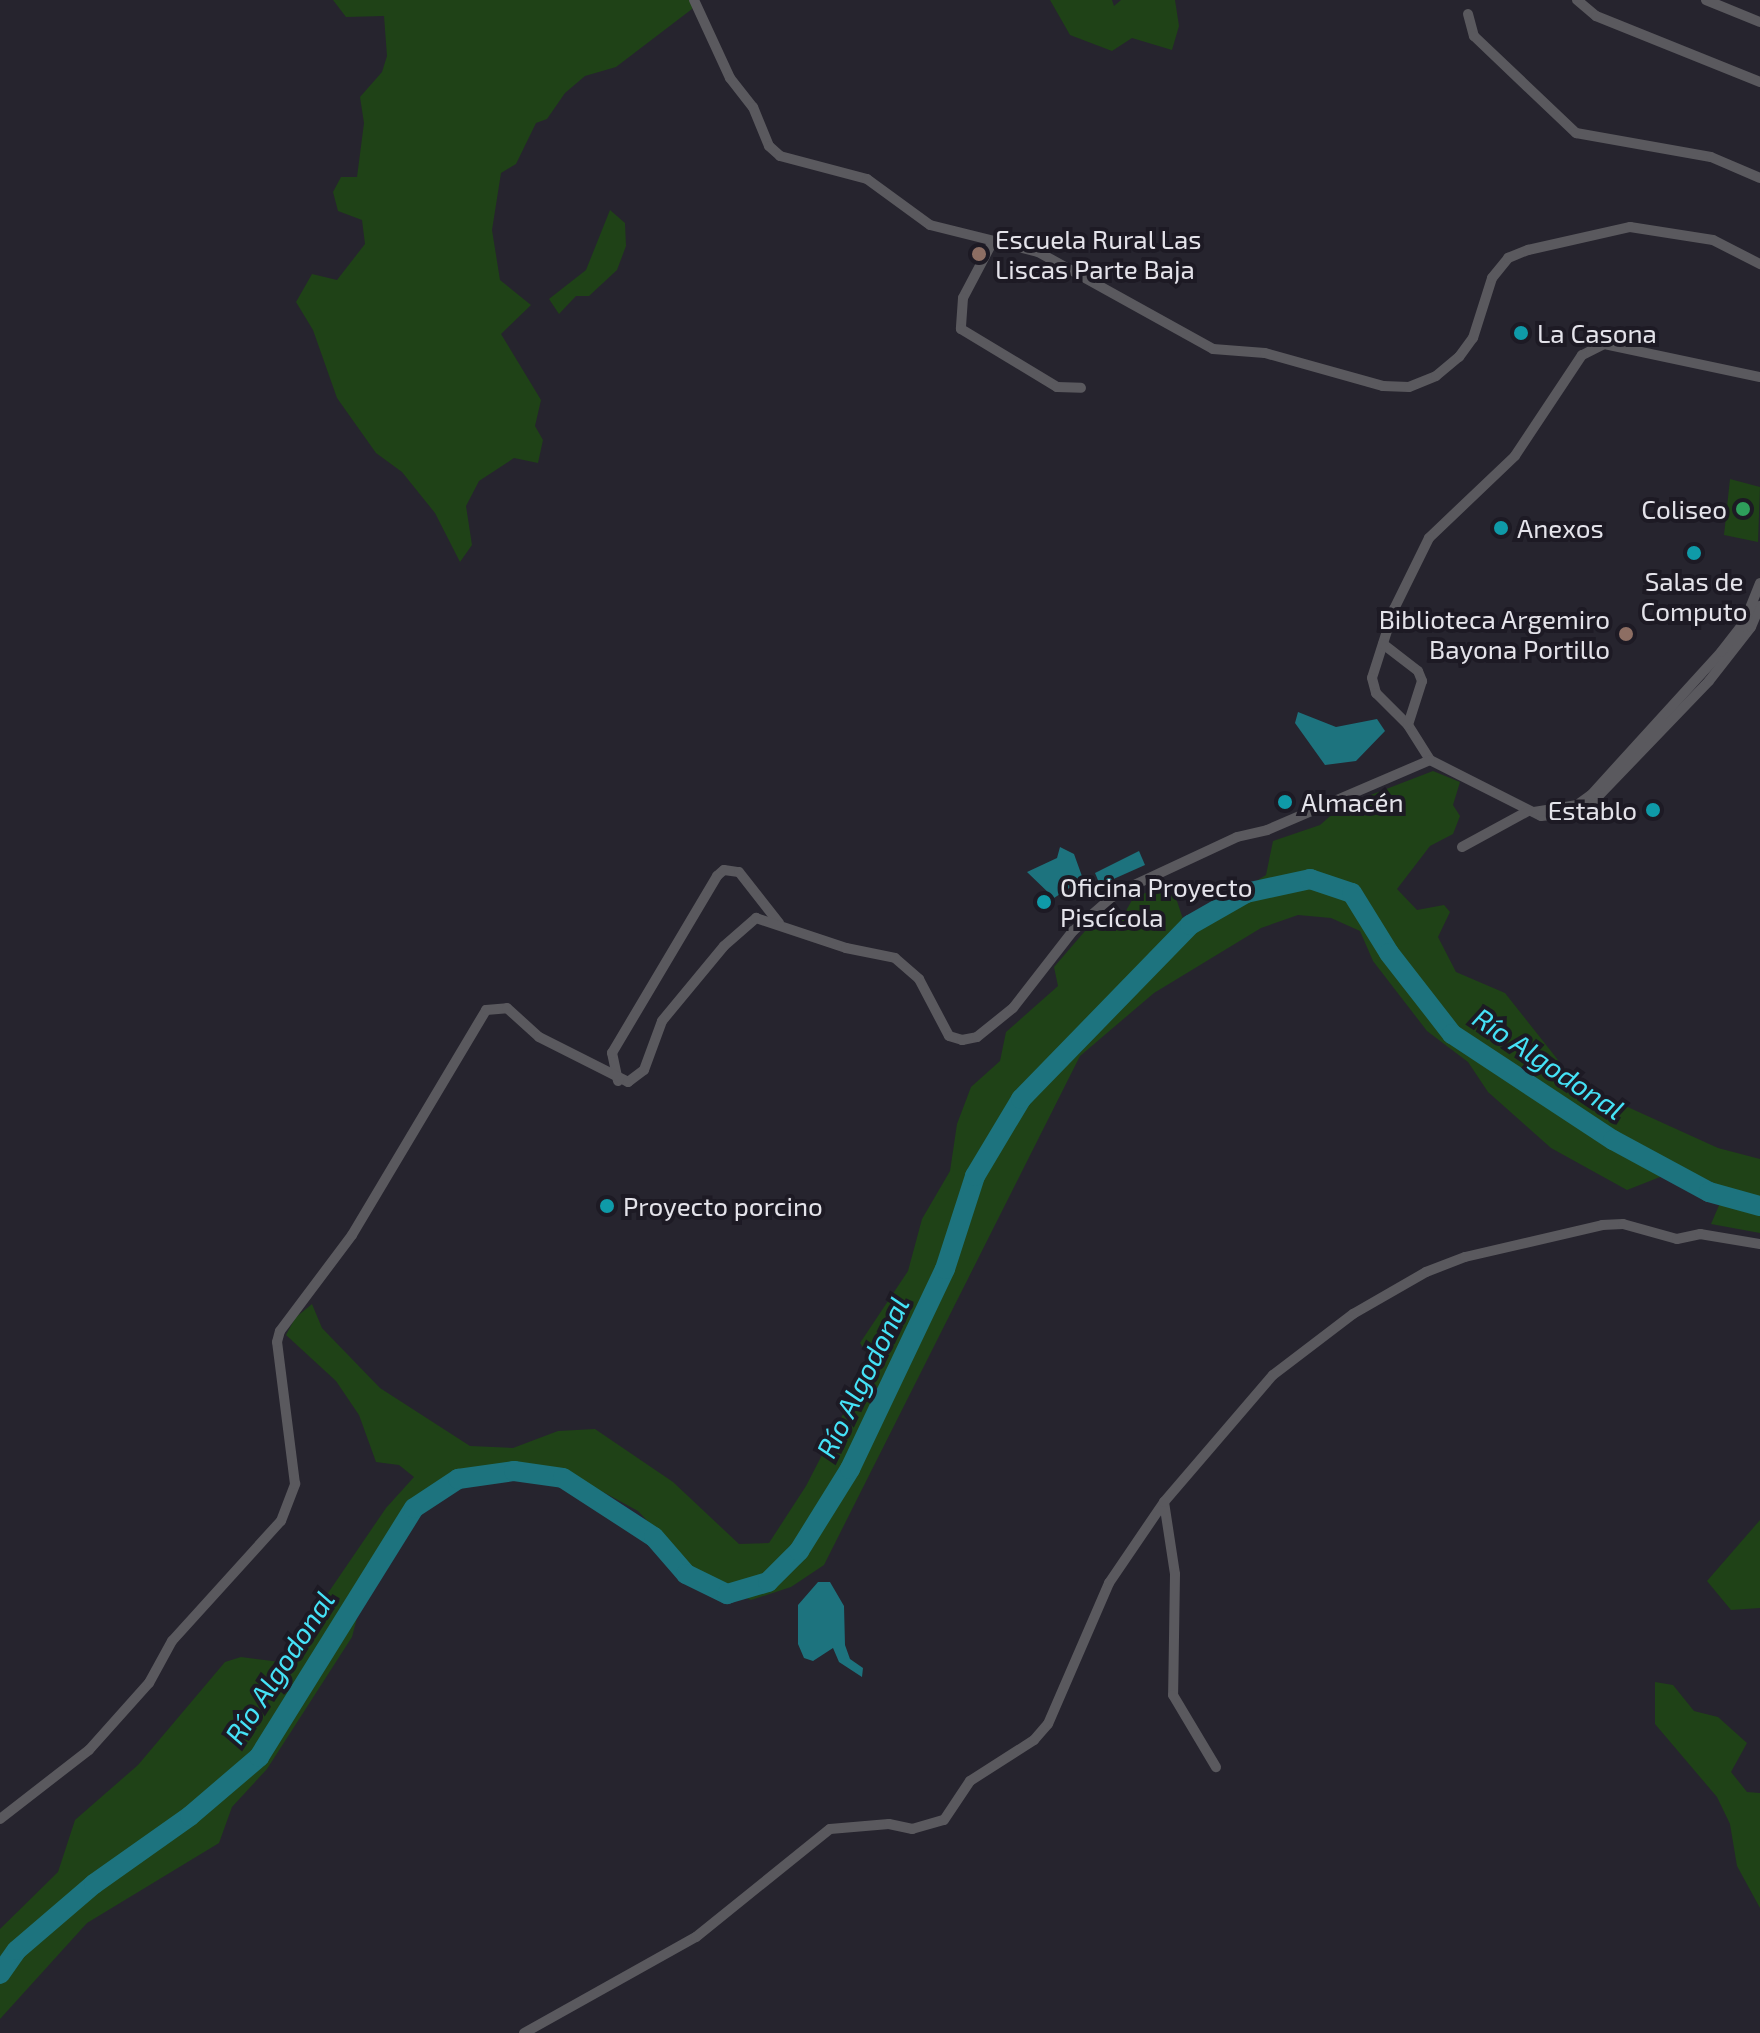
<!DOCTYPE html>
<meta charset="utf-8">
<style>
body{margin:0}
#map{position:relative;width:1760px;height:2033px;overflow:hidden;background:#26242e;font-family:"Exo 2",sans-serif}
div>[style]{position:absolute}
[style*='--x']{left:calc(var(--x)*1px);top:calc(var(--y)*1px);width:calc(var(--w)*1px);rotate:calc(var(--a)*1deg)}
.green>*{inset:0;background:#1f4217}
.water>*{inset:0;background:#1d737e}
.river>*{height:20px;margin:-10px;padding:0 10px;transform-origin:10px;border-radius:10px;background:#1d737e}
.minor>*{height:10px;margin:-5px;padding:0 5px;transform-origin:5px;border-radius:5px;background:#5a595e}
.dots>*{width:22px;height:22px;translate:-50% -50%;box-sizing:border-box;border:4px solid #1d1a24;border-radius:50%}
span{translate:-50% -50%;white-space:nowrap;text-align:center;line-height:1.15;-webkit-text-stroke:8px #1d1a24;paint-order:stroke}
.poi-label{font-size:26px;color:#e4e3ea}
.left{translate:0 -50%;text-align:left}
.right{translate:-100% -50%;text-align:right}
.water-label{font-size:28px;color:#45e2f7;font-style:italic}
</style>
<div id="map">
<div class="green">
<i style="clip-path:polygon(333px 0,695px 0,692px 9px,616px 67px,585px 76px,565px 93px,547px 119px,536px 123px,516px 164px,501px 173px,492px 230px,500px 280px,531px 305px,501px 334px,541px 400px,535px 426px,543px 440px,538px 463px,514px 458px,479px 481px,466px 506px,472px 545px,460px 562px,435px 513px,402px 472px,376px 453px,337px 398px,313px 330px,296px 302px,312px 274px,337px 280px,365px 244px,362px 220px,338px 211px,333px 192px,341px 177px,357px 177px,364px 123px,360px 97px,382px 72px,387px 56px,384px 16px,346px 17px)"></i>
<i style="clip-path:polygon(1050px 0,1112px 0,1114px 6px,1121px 0,1175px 0,1179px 26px,1172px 50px,1132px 38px,1112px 51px,1070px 35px)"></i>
<i style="clip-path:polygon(610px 210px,625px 223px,626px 246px,617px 270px,589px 296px,576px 296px,559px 314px,549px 299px,586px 270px)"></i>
<i style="clip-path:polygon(1730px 479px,1760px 487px,1758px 542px,1724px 535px)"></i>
<i style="clip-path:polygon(1433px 771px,1460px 782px,1453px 805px,1460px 816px,1453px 834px,1430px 846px,1397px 889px,1417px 910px,1444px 905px,1450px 912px,1438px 937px,1456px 972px,1505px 993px,1577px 1084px,1718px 1148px,1760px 1159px,1760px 1233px,1711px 1224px,1726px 1189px,1683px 1168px,1627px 1190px,1551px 1148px,1488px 1092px,1468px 1062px,1427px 1031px,1373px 961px,1360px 931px,1331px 918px,1298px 915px,1261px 928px,1154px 993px,1080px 1056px,824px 1565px,791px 1587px,751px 1600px,702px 1579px,638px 1511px,579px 1479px,513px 1468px,457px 1477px,411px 1507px,369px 1572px,352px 1637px,267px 1769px,232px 1807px,219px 1843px,87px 1923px,0 2019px,0 1929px,58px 1872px,75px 1820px,138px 1765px,225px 1662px,241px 1657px,281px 1662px,386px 1508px,414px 1477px,399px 1465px,376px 1462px,359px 1415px,336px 1381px,286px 1335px,295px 1318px,312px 1304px,322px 1328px,380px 1388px,470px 1446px,513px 1448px,558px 1431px,595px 1429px,673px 1482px,739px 1544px,769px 1543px,806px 1486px,871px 1360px,860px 1343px,908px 1271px,922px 1219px,950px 1171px,957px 1124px,971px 1087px,1000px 1061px,1006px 1032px,1058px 986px,1054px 967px,1085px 931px,1118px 925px,1132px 900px,1170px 880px,1185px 925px,1266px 875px,1273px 841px,1320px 825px,1342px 806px)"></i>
<i style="clip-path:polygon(1760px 1520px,1760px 1608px,1731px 1610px,1707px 1581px)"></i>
<i style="clip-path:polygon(1655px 1682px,1673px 1685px,1694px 1711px,1718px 1717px,1747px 1743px,1731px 1772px,1747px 1792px,1760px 1793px,1760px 1908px,1737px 1866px,1730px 1824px,1717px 1797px,1655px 1724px)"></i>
</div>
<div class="water">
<i style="clip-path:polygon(1298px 712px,1336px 727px,1377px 719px,1385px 731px,1356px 761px,1325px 765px,1295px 723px)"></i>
<i style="clip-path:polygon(1060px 847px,1074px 854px,1083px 879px,1054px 898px,1027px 872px,1057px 858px)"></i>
<i style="clip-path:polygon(1139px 851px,1145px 865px,1100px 885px,1095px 873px)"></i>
<i style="clip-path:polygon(818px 1582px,830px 1582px,844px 1606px,845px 1645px,850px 1659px,863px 1668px,862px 1677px,839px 1662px,833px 1648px,813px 1661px,804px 1658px,798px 1644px,798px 1605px)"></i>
</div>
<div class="river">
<i style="--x:0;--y:1974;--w:29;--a:-55"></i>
<i style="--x:17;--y:1950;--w:101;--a:-40.6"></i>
<i style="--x:94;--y:1884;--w:118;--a:-35.3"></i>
<i style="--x:190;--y:1816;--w:91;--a:-40.5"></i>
<i style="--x:259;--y:1757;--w:293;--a:-58.1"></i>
<i style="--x:414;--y:1508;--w:53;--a:-33.4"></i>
<i style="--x:458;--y:1479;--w:57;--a:-8.1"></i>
<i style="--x:514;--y:1471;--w:49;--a:8.1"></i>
<i style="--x:563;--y:1478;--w:108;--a:33"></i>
<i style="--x:654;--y:1537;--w:49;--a:49.1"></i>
<i style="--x:686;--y:1574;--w:46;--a:26"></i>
<i style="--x:727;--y:1594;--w:43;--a:-16.3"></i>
<i style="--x:768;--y:1582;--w:44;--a:-45"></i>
<i style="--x:799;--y:1551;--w:97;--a:-58.1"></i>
<i style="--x:850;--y:1469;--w:221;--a:-64.6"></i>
<i style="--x:945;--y:1269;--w:98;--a:-72.1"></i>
<i style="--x:975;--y:1176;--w:90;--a:-59.1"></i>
<i style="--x:1021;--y:1099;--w:243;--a:-45.8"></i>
<i style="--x:1190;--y:925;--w:64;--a:-29.7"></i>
<i style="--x:1246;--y:893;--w:66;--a:-12.3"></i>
<i style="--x:1310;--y:879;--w:44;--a:18.4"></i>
<i style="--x:1352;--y:893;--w:70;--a:58.3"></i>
<i style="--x:1389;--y:953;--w:103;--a:52.1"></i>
<i style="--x:1452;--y:1034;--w:193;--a:33.4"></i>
<i style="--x:1613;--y:1140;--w:109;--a:28.4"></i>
<i style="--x:1709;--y:1192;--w:53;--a:15.4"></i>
</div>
<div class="minor">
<i style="--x:694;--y:0;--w:86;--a:65.2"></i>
<i style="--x:730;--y:78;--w:37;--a:52"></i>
<i style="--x:753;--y:107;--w:42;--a:67.7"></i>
<i style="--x:769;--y:146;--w:15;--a:42"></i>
<i style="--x:780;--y:156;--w:90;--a:14.8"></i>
<i style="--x:867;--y:179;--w:78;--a:36.1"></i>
<i style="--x:930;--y:225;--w:111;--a:14"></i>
<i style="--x:1038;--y:252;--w:200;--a:29"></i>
<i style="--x:1213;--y:349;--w:52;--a:4.4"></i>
<i style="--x:1265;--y:353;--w:123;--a:15.6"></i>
<i style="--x:1383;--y:386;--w:26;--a:2"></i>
<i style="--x:1409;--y:387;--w:29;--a:-22"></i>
<i style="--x:1436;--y:376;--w:30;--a:-40"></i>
<i style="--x:1459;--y:357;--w:24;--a:-54"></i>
<i style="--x:1473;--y:338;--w:63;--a:-72.4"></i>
<i style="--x:1492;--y:278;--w:26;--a:-51"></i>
<i style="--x:1508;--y:258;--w:22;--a:-22"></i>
<i style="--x:1528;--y:250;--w:105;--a:-12.7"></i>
<i style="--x:1630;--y:227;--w:84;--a:8.9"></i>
<i style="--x:1713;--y:240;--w:53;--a:27.1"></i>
<i style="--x:1577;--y:0;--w:25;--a:40"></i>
<i style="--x:1596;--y:16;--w:177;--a:21.9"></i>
<i style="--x:1706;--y:0;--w:58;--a:22.2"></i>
<i style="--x:1468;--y:14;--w:23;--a:75"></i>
<i style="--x:1474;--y:36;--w:141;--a:43.6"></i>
<i style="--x:1576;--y:133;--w:137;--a:10.1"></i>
<i style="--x:1711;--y:157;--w:53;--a:23.2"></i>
<i style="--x:993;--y:241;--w:64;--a:117.8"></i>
<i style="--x:963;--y:298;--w:31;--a:94"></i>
<i style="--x:961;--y:329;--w:112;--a:31.1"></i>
<i style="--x:1057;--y:387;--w:24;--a:2"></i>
<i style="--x:1760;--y:377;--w:159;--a:-168.1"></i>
<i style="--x:1604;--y:344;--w:25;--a:153"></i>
<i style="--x:1582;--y:355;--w:121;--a:123.6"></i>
<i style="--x:1515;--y:456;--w:119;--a:136.4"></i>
<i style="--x:1429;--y:538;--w:79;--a:116.2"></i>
<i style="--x:1394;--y:609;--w:72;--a:107.7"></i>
<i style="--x:1372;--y:678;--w:16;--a:75"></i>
<i style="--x:1376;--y:693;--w:45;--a:45"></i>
<i style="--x:1408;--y:725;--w:41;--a:57.8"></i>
<i style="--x:1430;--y:760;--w:124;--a:26.8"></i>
<i style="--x:1541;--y:816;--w:42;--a:-5.4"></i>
<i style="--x:1583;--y:812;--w:182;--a:-46.1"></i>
<i style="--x:1709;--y:681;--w:68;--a:-52.1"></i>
<i style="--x:1751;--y:627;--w:23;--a:-67"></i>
<i style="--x:1383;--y:644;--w:44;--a:37.6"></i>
<i style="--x:1418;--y:671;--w:11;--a:68"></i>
<i style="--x:1422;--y:681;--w:46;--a:107.7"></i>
<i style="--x:1534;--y:812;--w:44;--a:-9.2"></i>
<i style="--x:1577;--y:805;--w:17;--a:-36"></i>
<i style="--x:1591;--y:795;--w:193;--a:-47.7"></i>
<i style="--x:1721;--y:652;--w:37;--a:-52"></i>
<i style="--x:1744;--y:623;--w:43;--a:-68.2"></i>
<i style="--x:1462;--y:847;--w:75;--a:-28.6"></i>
<i style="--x:618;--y:1081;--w:29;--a:-102"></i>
<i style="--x:612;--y:1053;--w:206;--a:-59.3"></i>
<i style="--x:717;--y:876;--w:9;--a:-41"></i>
<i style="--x:724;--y:870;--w:15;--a:8"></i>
<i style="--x:739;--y:872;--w:65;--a:51.9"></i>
<i style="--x:1164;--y:1502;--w:73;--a:81.3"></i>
<i style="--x:1175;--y:1574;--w:121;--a:90.9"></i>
<i style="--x:1173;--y:1695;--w:84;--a:59.2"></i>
<i style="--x:0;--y:1819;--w:113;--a:-37.8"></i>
<i style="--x:89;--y:1750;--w:90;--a:-48.2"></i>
<i style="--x:149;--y:1683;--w:48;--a:-61.3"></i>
<i style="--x:172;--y:1641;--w:162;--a:-47.8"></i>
<i style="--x:281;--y:1521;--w:40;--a:-69"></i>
<i style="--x:295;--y:1484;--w:143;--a:-97.2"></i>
<i style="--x:277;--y:1342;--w:11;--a:-75"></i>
<i style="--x:280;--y:1331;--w:120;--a:-53.1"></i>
<i style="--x:352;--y:1235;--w:262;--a:-59.2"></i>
<i style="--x:486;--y:1010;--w:21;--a:-5"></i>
<i style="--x:507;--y:1008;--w:43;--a:42.2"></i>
<i style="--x:539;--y:1037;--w:100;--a:26.8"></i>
<i style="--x:628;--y:1082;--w:20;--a:-37"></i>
<i style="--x:644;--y:1070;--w:52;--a:-69.8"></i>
<i style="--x:662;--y:1021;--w:97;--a:-50.4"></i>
<i style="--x:724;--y:946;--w:43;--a:-41.2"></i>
<i style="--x:756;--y:918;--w:95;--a:18.4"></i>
<i style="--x:846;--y:948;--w:50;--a:11.5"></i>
<i style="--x:895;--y:958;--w:32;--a:41"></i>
<i style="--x:919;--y:979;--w:64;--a:62.2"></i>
<i style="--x:949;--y:1036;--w:14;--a:17"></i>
<i style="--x:962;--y:1040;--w:15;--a:-11"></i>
<i style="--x:977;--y:1037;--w:46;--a:-38.9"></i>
<i style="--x:1013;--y:1008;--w:98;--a:-52.1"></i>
<i style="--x:1073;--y:931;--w:58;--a:-40.8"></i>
<i style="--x:1117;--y:893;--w:132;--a:-25"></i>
<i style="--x:1237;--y:837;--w:31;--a:-13"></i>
<i style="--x:1267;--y:830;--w:177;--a:-23.2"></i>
<i style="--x:524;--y:2033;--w:197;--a:-29.2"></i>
<i style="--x:696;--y:1937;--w:172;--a:-38.9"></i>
<i style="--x:830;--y:1829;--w:59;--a:-4.8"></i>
<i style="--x:889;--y:1824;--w:24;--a:12"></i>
<i style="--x:912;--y:1829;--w:33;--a:-16"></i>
<i style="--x:944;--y:1820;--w:47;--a:-56.3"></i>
<i style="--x:970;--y:1781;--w:76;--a:-32.6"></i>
<i style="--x:1034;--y:1740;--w:21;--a:-49"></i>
<i style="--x:1048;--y:1724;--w:154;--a:-66.6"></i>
<i style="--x:1109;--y:1583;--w:98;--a:-55.8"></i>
<i style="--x:1164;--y:1502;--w:167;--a:-49.4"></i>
<i style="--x:1273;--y:1375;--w:101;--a:-37.3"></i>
<i style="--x:1353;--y:1314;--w:84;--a:-29.9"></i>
<i style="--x:1426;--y:1272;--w:42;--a:-21"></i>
<i style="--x:1465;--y:1257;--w:141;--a:-13.1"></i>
<i style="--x:1602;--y:1225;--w:21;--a:-3"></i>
<i style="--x:1623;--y:1224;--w:56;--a:15.5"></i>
<i style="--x:1677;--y:1239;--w:24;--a:-12"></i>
<i style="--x:1700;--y:1234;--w:61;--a:9.5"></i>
</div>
<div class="dots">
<i style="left:979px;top:254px;background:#8d6e63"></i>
<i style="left:1521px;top:333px;background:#0f9aa8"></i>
<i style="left:1743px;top:509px;background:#2e9e5b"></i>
<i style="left:1501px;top:528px;background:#0f9aa8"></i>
<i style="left:1694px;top:553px;background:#0f9aa8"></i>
<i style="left:1626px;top:634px;background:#8d6e63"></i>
<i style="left:1285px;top:802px;background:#0f9aa8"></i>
<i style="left:1653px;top:810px;background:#0f9aa8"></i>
<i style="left:1044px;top:902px;background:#0f9aa8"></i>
<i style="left:607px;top:1206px;background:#0f9aa8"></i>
</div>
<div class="poi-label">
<span class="left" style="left:995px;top:254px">Escuela Rural Las<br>Liscas Parte Baja</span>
<span class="left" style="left:1537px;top:333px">La Casona</span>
<span class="right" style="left:1727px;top:509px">Coliseo</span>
<span class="left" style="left:1517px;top:528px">Anexos</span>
<span style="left:1694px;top:596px">Salas de<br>Computo</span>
<span class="right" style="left:1610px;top:634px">Biblioteca Argemiro<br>Bayona Portillo</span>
<span class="left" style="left:1301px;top:802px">Almacén</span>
<span class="right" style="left:1637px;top:810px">Establo</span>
<span class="left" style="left:1060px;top:902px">Oficina Proyecto<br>Piscícola</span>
<span class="left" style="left:623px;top:1206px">Proyecto porcino</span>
</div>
<div class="water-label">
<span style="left:1549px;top:1063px;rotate:34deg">Río Algodonal</span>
<span style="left:862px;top:1377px;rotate:-64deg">Río Algodonal</span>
<span style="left:279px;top:1667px;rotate:-57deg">Río Algodonal</span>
</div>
</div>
